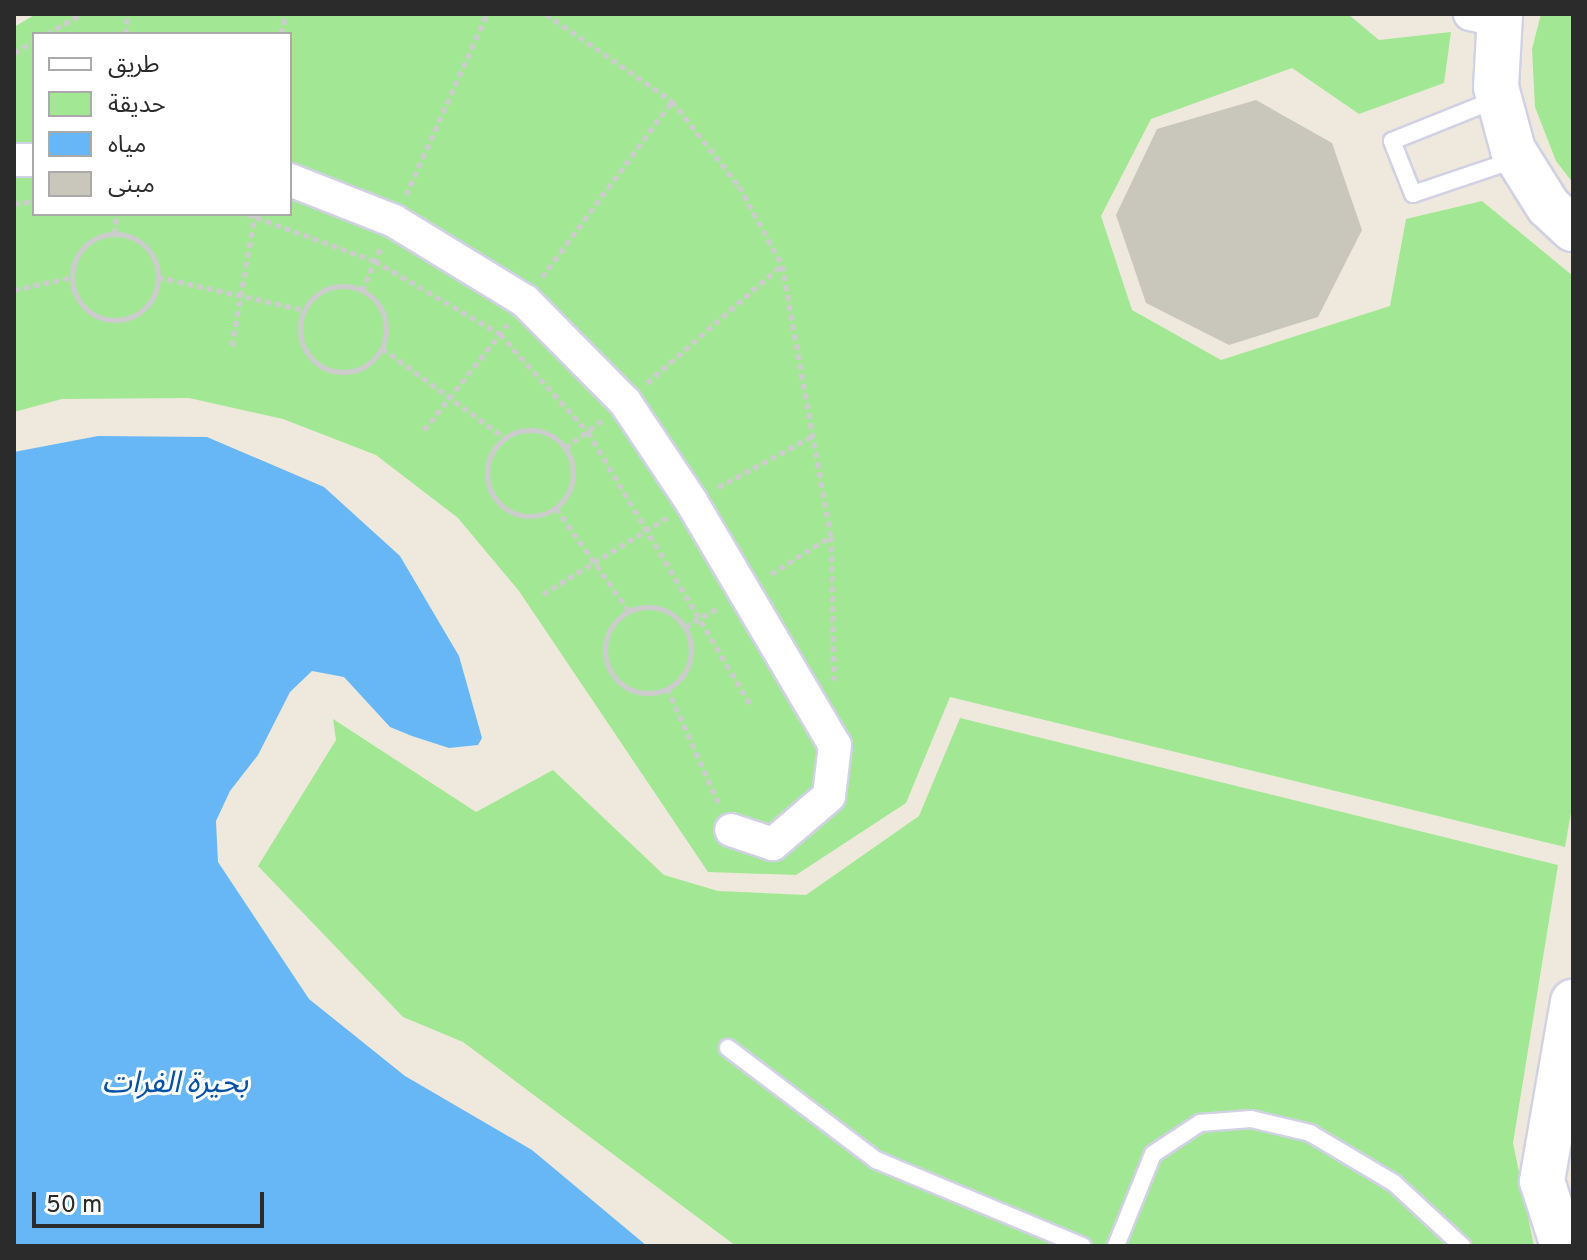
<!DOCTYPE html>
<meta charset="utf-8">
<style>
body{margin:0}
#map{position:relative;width:1587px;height:1260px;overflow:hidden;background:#eee9dc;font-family:Overpass,"Noto Sans Arabic",sans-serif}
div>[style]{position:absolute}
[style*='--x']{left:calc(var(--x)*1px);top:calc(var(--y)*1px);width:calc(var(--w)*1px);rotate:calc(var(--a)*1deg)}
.green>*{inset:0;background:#a2e894}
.water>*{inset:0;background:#67b7f7}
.building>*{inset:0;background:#c9c6bb}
.path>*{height:5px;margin-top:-2.5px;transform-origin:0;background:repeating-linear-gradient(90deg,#ccc 0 6px,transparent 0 10px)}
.path>.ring{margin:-2.5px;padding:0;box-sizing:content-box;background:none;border:5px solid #ccc;border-radius:50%}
.roads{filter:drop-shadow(2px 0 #d1d1e4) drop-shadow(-2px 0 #d1d1e4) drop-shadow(0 2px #d1d1e4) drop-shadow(0 -2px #d1d1e4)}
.lane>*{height:16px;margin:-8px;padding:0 8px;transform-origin:8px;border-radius:8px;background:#fff}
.street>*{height:32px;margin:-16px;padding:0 16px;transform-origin:16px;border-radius:16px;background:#fff}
.secondary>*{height:44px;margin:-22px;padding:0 22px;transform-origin:22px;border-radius:22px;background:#fff}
span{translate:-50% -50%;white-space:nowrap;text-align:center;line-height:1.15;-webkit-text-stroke:6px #fff;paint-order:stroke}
.water-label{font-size:30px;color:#0451a5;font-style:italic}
.frame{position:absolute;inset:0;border:16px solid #2b2b2b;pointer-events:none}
.legend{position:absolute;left:32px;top:32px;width:260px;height:184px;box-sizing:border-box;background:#fff;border:2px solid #aaa;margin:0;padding:10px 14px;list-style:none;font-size:24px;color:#2b2b2b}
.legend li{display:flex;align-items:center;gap:16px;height:40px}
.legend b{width:40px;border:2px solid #aaa}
.scale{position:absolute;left:32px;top:1192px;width:232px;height:36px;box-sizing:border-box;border:4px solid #2b2b2b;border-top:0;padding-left:10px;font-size:24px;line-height:28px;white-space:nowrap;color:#2b2b2b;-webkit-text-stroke:6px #fff;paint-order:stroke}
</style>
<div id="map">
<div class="green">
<i style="clip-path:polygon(evenodd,36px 14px,1348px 14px,1379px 40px,1451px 32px,1444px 83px,1359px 114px,1292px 68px,1151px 119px,1101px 216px,1132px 310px,1221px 360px,1390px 306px,1406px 219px,1482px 201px,1573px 276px,1573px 801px,1565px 847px,950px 697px,906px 803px,796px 875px,708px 872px,519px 591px,458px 518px,376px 455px,283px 419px,189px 398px,62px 399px,14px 412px,14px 27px,36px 14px,34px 34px,290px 34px,290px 214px,34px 214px,34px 34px)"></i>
<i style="clip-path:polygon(1541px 14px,1573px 14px,1573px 183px,1556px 161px,1535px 107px,1532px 49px)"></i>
<i style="clip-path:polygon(960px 718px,1558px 865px,1513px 1143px,1534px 1246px,736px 1246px,463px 1042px,403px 1017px,258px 866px,336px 740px,333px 719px,476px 812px,553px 770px,664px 875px,718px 891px,806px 895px,919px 816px)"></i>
</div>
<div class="water">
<i style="clip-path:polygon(98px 436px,207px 437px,324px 487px,400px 556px,459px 656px,482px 738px,478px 745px,449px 748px,412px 736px,390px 727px,344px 677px,312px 671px,290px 692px,258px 755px,230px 791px,216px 821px,218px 862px,309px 999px,405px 1076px,532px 1150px,647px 1246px,14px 1246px,14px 452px)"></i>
</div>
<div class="building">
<i style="clip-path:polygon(1256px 100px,1332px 143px,1362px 230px,1318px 317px,1229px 345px,1146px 303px,1116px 215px,1157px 129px)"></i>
</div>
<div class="path">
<i style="--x:546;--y:14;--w:153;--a:34.6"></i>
<i style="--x:672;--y:101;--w:108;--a:51.8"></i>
<i style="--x:739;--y:186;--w:90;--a:61.4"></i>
<i style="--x:782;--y:265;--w:275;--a:79.8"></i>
<i style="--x:831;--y:536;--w:144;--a:88.8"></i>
<i style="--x:47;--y:34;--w:39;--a:-30"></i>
<i style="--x:126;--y:34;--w:20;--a:-87"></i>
<i style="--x:281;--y:34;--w:21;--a:-76"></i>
<i style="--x:14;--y:53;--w:23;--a:-31"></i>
<i style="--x:406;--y:195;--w:198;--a:-65.9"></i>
<i style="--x:14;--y:204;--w:20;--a:-9"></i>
<i style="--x:247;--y:214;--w:136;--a:20.2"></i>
<i style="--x:375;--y:261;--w:145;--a:30.3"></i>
<i style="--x:500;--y:334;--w:132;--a:48.1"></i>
<i style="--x:588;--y:432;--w:318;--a:59.2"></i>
<i style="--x:115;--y:234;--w:20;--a:-87"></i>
<i class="ring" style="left:72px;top:234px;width:81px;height:81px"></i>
<i style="--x:158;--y:277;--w:151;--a:12.7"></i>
<i style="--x:542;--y:277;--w:219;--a:-53.5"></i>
<i class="ring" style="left:300px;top:286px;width:81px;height:81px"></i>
<i style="--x:14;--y:290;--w:59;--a:-12.6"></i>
<i style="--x:362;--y:291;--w:48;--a:-66.6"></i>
<i style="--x:232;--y:346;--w:134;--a:-80.1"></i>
<i style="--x:382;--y:348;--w:152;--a:36.2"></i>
<i style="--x:647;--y:383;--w:179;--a:-41.2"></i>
<i style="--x:424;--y:430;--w:135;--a:-51.6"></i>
<i class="ring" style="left:487px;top:430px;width:81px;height:81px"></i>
<i style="--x:565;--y:448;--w:47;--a:-36.4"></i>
<i style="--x:718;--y:487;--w:110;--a:-28.2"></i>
<i style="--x:556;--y:508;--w:126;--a:54.7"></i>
<i style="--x:771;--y:574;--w:71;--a:-32.3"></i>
<i style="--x:543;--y:594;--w:147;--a:-31.6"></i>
<i class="ring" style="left:605px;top:607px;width:81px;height:81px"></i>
<i style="--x:685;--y:627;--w:38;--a:-30"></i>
<i style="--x:667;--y:688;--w:127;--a:65.9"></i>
</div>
<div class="roads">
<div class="lane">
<i style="--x:1497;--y:99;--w:113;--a:158.2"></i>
<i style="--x:1392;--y:141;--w:57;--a:68.4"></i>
<i style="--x:1413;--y:194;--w:110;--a:-18.6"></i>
<i style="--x:728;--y:1048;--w:186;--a:37.1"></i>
<i style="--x:876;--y:1160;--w:224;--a:22.6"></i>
<i style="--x:1116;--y:1246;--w:99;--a:-68.1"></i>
<i style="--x:1153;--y:1154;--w:56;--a:-33.4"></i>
<i style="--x:1200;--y:1123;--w:51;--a:-4.5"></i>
<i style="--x:1251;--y:1119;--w:61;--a:13.3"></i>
<i style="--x:1310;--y:1133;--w:98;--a:30.8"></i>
<i style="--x:1394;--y:1183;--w:93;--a:42.8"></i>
</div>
<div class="street">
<i style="--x:1470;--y:14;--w:29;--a:12"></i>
<i style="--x:14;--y:160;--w:20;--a:0"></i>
<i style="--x:290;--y:180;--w:112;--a:21.5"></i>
<i style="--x:394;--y:221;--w:153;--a:31.4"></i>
<i style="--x:525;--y:301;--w:142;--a:45.3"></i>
<i style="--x:625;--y:402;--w:119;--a:56.3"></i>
<i style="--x:691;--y:501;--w:283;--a:59.5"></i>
<i style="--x:835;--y:745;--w:51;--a:96.7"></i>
<i style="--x:829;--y:796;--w:74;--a:139.4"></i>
<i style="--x:773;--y:844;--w:44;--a:-161.6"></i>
</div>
<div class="secondary">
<i style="--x:1500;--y:14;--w:73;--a:93.1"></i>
<i style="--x:1496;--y:87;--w:65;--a:74.9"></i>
<i style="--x:1513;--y:150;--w:66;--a:58"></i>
<i style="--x:1548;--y:206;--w:34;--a:43"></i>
<i style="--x:1563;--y:1246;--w:68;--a:-107.9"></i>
<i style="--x:1542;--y:1181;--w:182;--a:-80.2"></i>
</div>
</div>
<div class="water-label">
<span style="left:175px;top:1085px">بحيرة الفرات</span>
</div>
<div class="frame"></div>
<ul class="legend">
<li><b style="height:10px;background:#fff"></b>طريق</li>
<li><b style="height:22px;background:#a2e894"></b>حديقة</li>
<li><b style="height:22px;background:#67b7f7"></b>مياه</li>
<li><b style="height:22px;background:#c9c6bb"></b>مبنى</li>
</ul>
<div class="scale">50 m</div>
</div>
